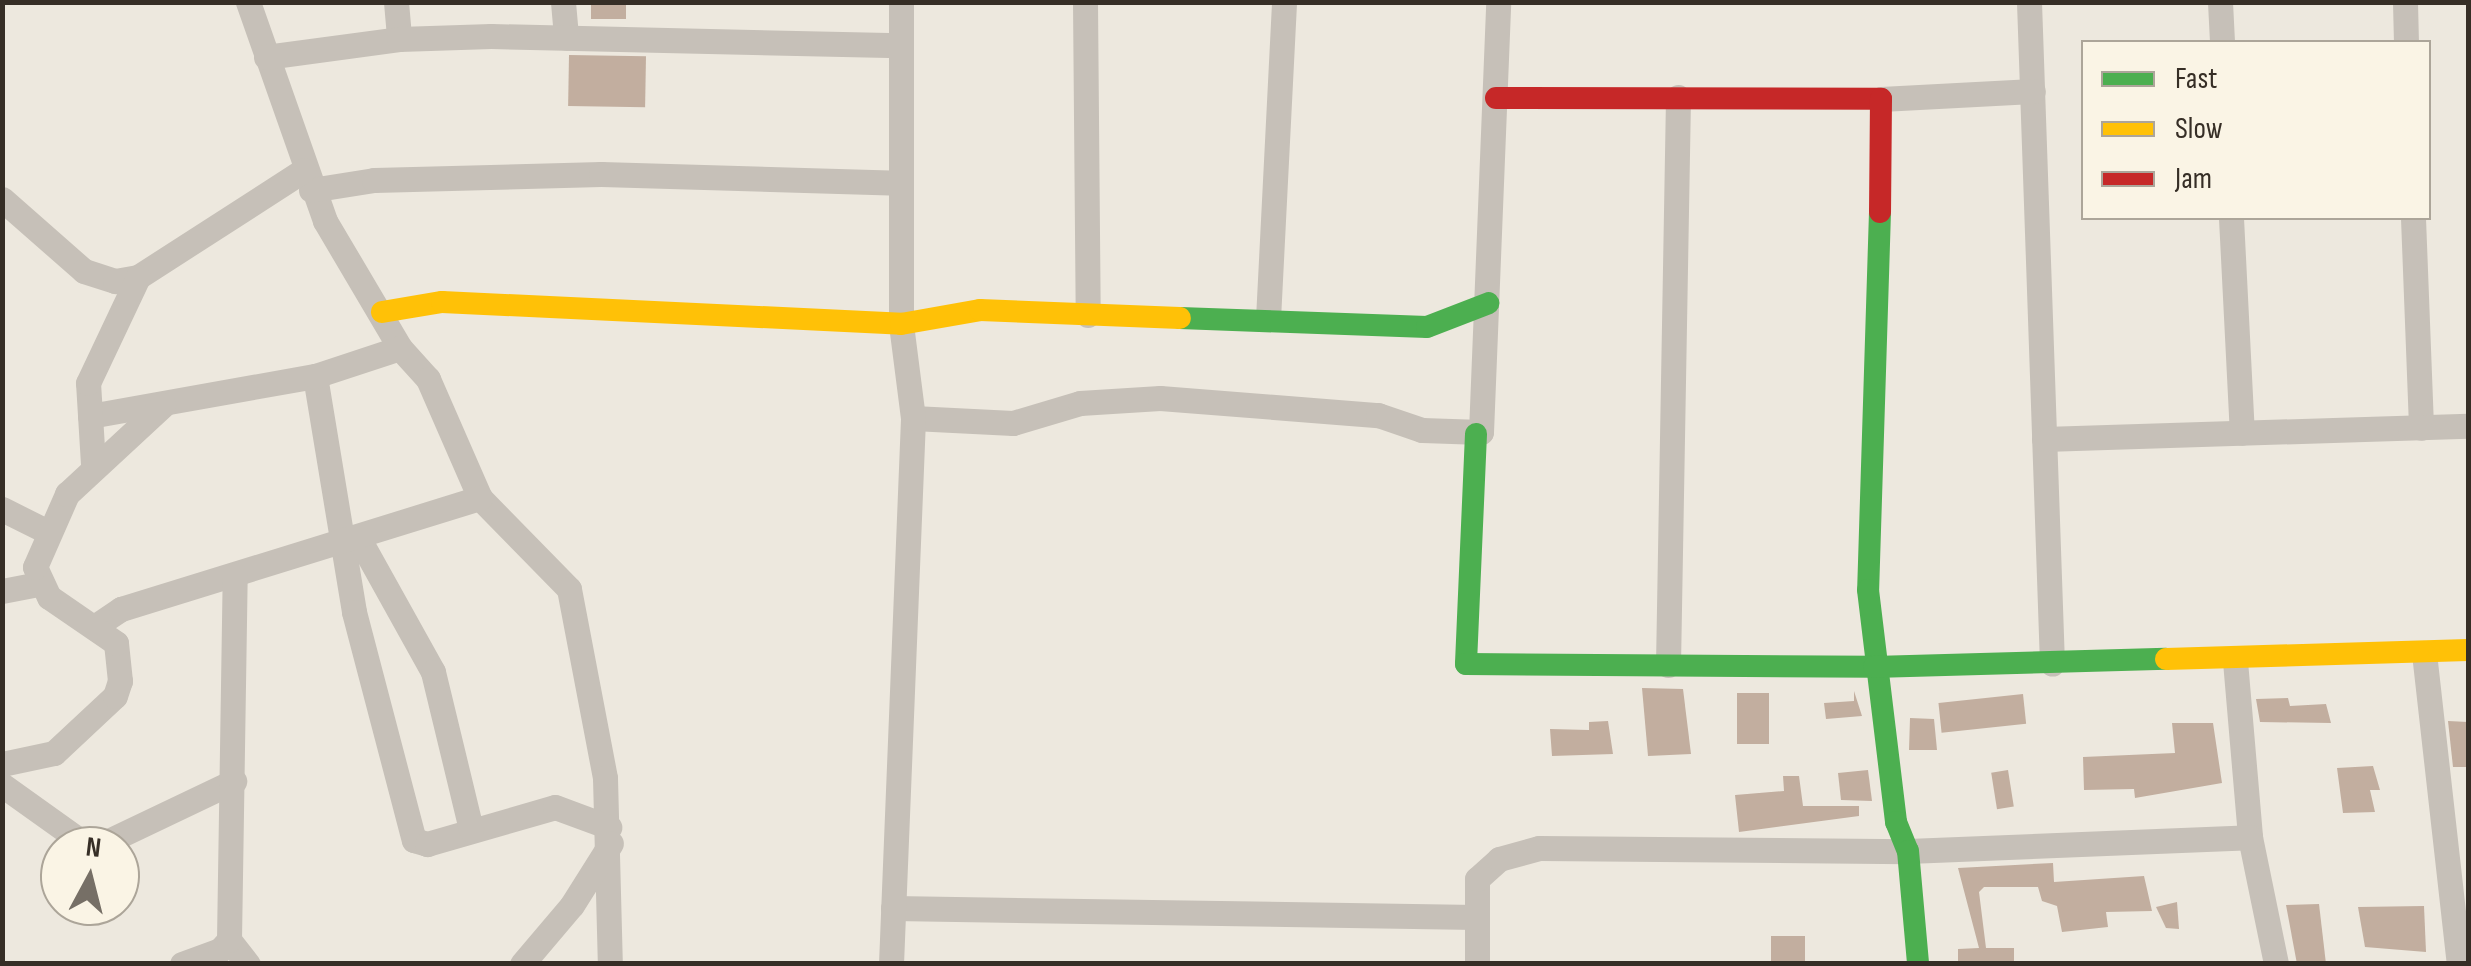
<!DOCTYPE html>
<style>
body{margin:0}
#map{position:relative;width:2471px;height:966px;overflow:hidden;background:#ede8de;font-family:"Sofia Sans Condensed",sans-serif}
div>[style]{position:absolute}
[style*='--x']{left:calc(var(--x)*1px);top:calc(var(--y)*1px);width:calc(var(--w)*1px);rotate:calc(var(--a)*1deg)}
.building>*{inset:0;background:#c2ae9f;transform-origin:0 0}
.street>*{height:25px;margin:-12.5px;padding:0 12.5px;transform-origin:12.5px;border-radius:12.5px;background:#c6c0b8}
.fast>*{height:22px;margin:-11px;padding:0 11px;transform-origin:11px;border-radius:11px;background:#4caf50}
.slow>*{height:22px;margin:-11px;padding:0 11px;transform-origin:11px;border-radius:11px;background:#ffc107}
.jam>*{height:22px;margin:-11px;padding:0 11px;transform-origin:11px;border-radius:11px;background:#c62828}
span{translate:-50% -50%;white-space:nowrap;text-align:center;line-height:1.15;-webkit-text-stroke:10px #faf4e5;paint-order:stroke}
.frame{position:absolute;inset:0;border:5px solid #362e26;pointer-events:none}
.legend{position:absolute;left:2081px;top:40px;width:350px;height:180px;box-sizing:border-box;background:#faf4e5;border:2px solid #aca599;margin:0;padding:12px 18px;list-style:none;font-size:30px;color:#362e26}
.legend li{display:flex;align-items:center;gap:20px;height:50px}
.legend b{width:50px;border:2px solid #aca599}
.north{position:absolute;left:40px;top:826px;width:100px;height:100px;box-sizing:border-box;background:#faf4e5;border:2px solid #aca599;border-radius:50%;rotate:7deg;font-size:28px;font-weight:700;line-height:40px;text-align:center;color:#362e26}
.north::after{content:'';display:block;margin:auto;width:35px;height:45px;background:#766f66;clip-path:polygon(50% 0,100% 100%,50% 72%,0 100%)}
</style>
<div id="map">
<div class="building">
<i style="left:591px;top:2px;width:35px;height:17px"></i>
<i style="left:569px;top:55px;width:77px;height:51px;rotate:1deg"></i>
<i style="clip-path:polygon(1642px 688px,1683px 689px,1691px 754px,1648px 756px)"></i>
<i style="clip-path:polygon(1854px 691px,1862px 716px,1826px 719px,1824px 703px,1854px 701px)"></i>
<i style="left:1737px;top:693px;width:32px;height:51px"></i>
<i style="left:2023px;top:694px;width:30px;height:85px;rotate:84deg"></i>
<i style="clip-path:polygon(2288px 698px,2290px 706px,2326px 704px,2331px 723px,2260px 722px,2256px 699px)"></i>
<i style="clip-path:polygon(1910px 718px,1934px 719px,1937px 750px,1909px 750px)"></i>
<i style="clip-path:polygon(1608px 721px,1613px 754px,1552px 756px,1550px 729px,1589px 730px,1589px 722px)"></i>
<i style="clip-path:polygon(2448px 721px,2468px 722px,2468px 767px,2453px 767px)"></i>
<i style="clip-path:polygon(2172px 723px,2213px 723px,2222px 783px,2135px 798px,2134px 789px,2084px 790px,2083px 757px,2175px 753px)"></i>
<i style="clip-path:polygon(2373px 766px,2380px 790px,2370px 790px,2375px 812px,2343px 813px,2337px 768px)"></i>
<i style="clip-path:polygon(1868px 770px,1872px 801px,1841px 800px,1838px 773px)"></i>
<i style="left:2008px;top:770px;width:37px;height:17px;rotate:81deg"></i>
<i style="clip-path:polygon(1783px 776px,1799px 776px,1803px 806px,1859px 806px,1859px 816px,1739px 832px,1735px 795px,1784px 791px)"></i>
<i style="clip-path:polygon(2053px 863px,2054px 882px,2144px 876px,2152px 911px,2106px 912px,2108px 927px,2062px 932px,2057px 906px,2042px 901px,2038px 887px,1984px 887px,1979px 892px,1986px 948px,2014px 948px,2014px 964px,1958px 964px,1958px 949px,1979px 948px,1958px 868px)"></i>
<i style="clip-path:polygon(2177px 902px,2179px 929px,2166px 928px,2156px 907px)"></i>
<i style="clip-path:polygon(2319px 904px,2326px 964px,2297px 964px,2286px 905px)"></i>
<i style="clip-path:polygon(2424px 906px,2426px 952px,2365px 947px,2358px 907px)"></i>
<i style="left:1771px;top:936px;width:34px;height:28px"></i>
</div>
<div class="street">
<i style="--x:248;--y:2;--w:232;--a:70.6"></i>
<i style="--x:325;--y:221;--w:147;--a:59.4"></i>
<i style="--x:400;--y:348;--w:42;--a:47.9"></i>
<i style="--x:428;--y:379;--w:130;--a:66.4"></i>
<i style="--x:480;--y:498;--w:127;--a:45.6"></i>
<i style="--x:569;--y:589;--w:192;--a:79.2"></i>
<i style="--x:605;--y:778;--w:186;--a:88.5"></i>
<i style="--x:396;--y:2;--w:37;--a:85"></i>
<i style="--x:563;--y:2;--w:36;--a:85"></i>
<i style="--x:1085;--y:2;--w:313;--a:89.5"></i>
<i style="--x:2029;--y:2;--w:662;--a:88.01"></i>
<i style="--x:2220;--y:2;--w:40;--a:87.1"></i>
<i style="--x:2405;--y:2;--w:40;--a:88.6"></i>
<i style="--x:266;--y:57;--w:134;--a:-7.7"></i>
<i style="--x:399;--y:39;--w:92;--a:-1.9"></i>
<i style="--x:491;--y:36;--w:409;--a:1.3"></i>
<i style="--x:1881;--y:99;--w:152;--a:-3"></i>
<i style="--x:311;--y:190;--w:64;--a:-9"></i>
<i style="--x:374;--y:180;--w:227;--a:-1.5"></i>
<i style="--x:601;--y:174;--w:297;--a:1.7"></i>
<i style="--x:2;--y:199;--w:109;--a:41.3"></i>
<i style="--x:84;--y:271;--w:33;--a:18"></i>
<i style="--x:115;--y:281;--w:23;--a:-10"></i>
<i style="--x:138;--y:277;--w:197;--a:-32.8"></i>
<i style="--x:2231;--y:218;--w:215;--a:87.1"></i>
<i style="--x:2413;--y:218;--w:210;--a:87.8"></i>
<i style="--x:1268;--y:319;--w:317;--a:-87.1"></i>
<i style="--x:315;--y:376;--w:239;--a:80.6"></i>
<i style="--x:354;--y:612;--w:236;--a:75.3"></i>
<i style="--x:414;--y:840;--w:14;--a:17"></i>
<i style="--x:427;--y:844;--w:133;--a:-16.1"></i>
<i style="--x:555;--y:807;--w:58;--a:20.3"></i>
<i style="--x:90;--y:416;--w:229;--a:-10.1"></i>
<i style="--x:315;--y:376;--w:89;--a:-18.2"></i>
<i style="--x:913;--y:418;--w:100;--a:2.9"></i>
<i style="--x:1013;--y:423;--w:70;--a:-16.6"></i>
<i style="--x:1080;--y:403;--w:80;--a:-3.6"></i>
<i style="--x:1160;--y:398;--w:219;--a:4.5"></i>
<i style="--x:1378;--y:415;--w:46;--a:18.8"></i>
<i style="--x:1422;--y:430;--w:59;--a:1.9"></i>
<i style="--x:1481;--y:432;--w:430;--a:-87.7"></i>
<i style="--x:2044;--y:439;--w:424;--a:-1.8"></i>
<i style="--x:93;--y:464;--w:81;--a:-93.5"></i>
<i style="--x:88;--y:383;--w:117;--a:-64.7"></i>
<i style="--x:2;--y:509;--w:49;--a:26.6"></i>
<i style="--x:358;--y:537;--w:154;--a:60.9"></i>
<i style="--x:433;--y:672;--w:162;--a:76.4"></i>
<i style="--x:2;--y:591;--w:37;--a:-11"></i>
<i style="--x:97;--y:625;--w:29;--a:-34"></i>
<i style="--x:121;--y:609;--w:376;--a:-17.2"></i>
<i style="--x:2424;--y:653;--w:313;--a:83.6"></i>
<i style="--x:2235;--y:661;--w:177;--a:85.1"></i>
<i style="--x:2250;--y:837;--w:130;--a:78.4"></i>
<i style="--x:1668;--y:665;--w:568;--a:-88.99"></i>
<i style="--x:2;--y:764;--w:53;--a:-11.9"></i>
<i style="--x:54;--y:753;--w:83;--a:-43.1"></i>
<i style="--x:115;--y:696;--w:16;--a:-72"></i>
<i style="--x:120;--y:681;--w:38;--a:-96"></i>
<i style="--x:116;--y:643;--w:81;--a:-145.5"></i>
<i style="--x:49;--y:597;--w:33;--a:-115"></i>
<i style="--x:35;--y:567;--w:80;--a:-66.3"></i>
<i style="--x:67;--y:494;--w:131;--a:-42.8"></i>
<i style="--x:2;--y:785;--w:98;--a:35.5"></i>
<i style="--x:82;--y:842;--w:16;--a:14"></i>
<i style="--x:98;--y:846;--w:151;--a:-25.5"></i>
<i style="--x:893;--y:908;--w:583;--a:0.88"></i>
<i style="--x:229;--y:940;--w:31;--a:52"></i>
<i style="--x:182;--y:964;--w:40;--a:-20.2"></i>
<i style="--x:220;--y:950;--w:13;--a:-48"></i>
<i style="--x:229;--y:940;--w:365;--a:-89.1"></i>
<i style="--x:522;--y:964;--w:77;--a:-49.7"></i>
<i style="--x:572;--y:905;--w:73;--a:-57.8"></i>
<i style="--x:891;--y:964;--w:546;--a:-87.69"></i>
<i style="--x:913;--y:418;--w:95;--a:-97.3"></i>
<i style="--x:901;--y:324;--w:322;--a:-90"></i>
<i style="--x:1477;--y:964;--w:85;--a:-90"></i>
<i style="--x:1477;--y:879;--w:30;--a:-42"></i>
<i style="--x:1499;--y:859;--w:41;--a:-15.4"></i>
<i style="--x:1539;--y:848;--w:369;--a:0.5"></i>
<i style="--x:1908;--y:851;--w:342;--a:-2.3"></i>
</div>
<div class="fast">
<i style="--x:1880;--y:212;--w:378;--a:91.8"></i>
<i style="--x:1868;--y:590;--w:234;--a:83.1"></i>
<i style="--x:1896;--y:822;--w:31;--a:68"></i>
<i style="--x:1908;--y:851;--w:113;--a:84.9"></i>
<i style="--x:1180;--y:318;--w:247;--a:2.1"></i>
<i style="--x:1427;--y:327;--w:66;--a:-21.2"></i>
<i style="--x:1476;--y:434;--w:230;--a:92.5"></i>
<i style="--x:1466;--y:664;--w:408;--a:0.4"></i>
<i style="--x:1874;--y:667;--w:292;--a:-1.6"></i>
</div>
<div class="slow">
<i style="--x:382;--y:312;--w:61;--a:-9.5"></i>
<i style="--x:442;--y:302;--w:460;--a:2.7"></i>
<i style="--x:901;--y:324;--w:80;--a:-10"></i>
<i style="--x:980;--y:310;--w:200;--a:2.3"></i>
<i style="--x:2166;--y:659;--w:302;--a:-1.7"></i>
</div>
<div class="jam">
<i style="--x:1496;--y:98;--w:385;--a:0.1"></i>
<i style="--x:1881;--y:99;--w:113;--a:90.5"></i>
</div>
<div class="frame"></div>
<ul class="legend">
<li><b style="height:12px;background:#4caf50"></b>Fast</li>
<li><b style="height:12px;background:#ffc107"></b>Slow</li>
<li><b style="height:12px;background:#c62828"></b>Jam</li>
</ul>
<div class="north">N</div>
</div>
